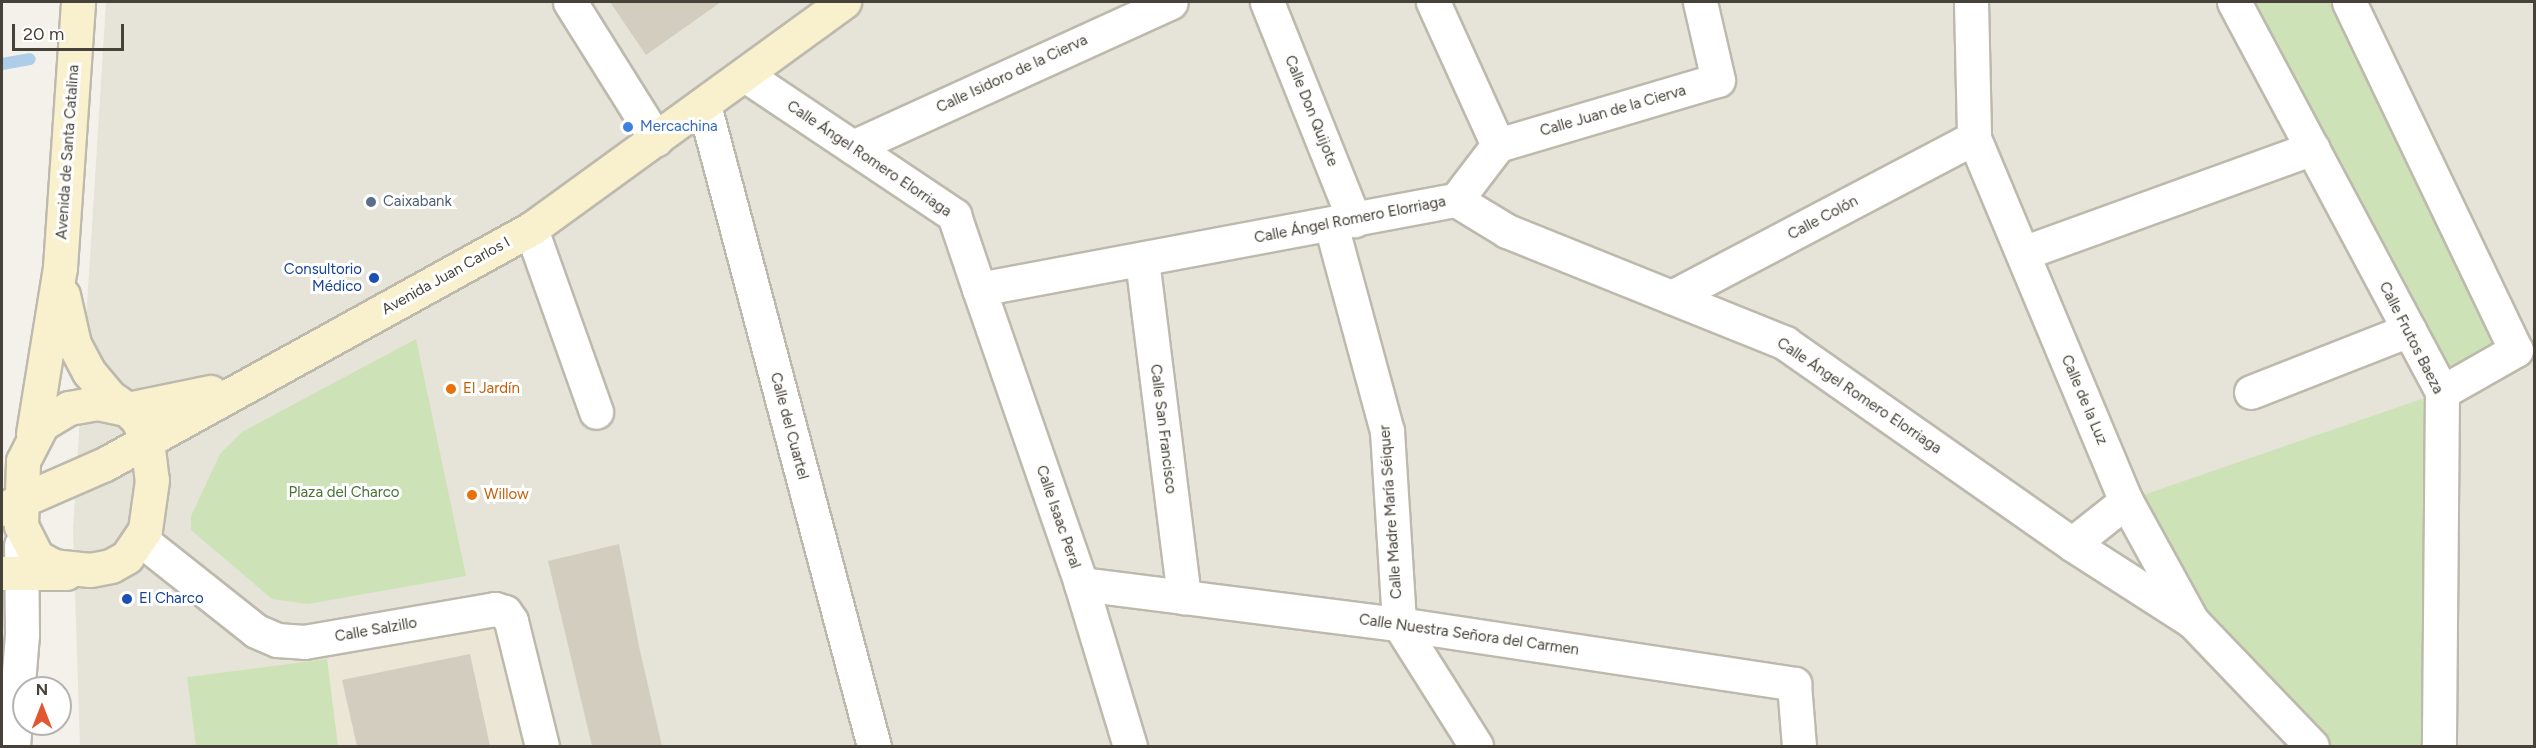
<!DOCTYPE html>
<meta charset="utf-8">
<style>
body{margin:0}
#map{position:relative;width:2536px;height:748px;overflow:hidden;background:#f3f1ea;font-family:Figtree,sans-serif}
div>[style]{position:absolute}
[style*='--x']{left:calc(var(--x)*1px);top:calc(var(--y)*1px);width:calc(var(--w)*1px);rotate:calc(var(--a)*1deg)}
.residential>*{inset:0;background:#e6e3d8}
.education>*{inset:0;background:#ebe6d5}
.green>*{inset:0;background:#cde3b7}
.stream>*{height:12px;margin:-6px;padding:0 6px;transform-origin:6px;border-radius:6px;background:#adcde9}
.building>*{inset:0;background:#d3cdc0}
.roads{filter:drop-shadow(2px 0 #beb9ad) drop-shadow(-2px 0 #beb9ad) drop-shadow(0 2px #beb9ad) drop-shadow(0 -2px #beb9ad)}
.street>*{height:33px;margin:-16.5px;padding:0 16.5px;transform-origin:16.5px;border-radius:16.5px;background:#fff}
.secondary>*{height:33px;margin:-16.5px;padding:0 16.5px;transform-origin:16.5px;border-radius:16.5px;background:#f9f1ce}
.dots>*{width:16px;height:16px;translate:-50% -50%;box-sizing:border-box;border:3px solid #fff;border-radius:50%}
span{translate:-50% -50%;white-space:nowrap;text-align:center;line-height:1.15;-webkit-text-stroke:6px #fff;paint-order:stroke}
.street-label{font-size:15px;color:#464239}
.shop-label{font-size:15px;color:#366cbe}
.left{translate:0 -50%;text-align:left}
.service-label{font-size:15px;color:#4e5e75}
.transit-label{font-size:15px;color:#164399}
.right{translate:-100% -50%;text-align:right}
.food-label{font-size:15px;color:#c56008}
.park-label{font-size:15px;color:#467232}
.frame{position:absolute;inset:0;border:3px solid #464239;pointer-events:none}
.north{position:absolute;left:12px;top:676px;width:60px;height:60px;box-sizing:border-box;background:#fff;border:2px solid #b5b3b0;border-radius:50%;rotate:0deg;font-size:16px;font-weight:700;line-height:24px;text-align:center;color:#464239}
.north::after{content:'';display:block;margin:auto;width:21px;height:27px;background:#e35631;clip-path:polygon(50% 0,100% 100%,50% 72%,0 100%)}
.scale{position:absolute;left:12px;top:24px;width:112px;height:27px;box-sizing:border-box;border:3px solid #464239;border-top:0;padding-left:8px;font-size:18px;line-height:21px;white-space:nowrap;color:#464239;-webkit-text-stroke:4px #fff;paint-order:stroke}
</style>
<div id="map">
<div class="residential">
<i style="clip-path:polygon(106px 2px,2534px 2px,2534px 746px,80px 746px,73px 529px)"></i>
</div>
<div class="education">
<i style="clip-path:polygon(511px 621px,542px 746px,196px 746px,187px 677px,327px 659px)"></i>
</div>
<div class="green">
<i style="clip-path:polygon(2234px 2px,2349px 2px,2516px 350px,2442px 393px,2439px 746px,2312px 746px,2192px 621px,2126px 501px,2442px 392px)"></i>
<i style="clip-path:polygon(416px 339px,466px 576px,308px 604px,272px 599px,191px 530px,191px 516px,220px 454px,242px 432px)"></i>
<i style="clip-path:polygon(327px 659px,338px 746px,196px 746px,187px 677px)"></i>
</div>
<div class="stream">
<i style="--x:2;--y:64;--w:28;--a:-10"></i>
</div>
<div class="building">
<i style="clip-path:polygon(610px 2px,721px 2px,646px 55px)"></i>
<i style="clip-path:polygon(619px 544px,640px 651px,662px 746px,592px 746px,548px 561px)"></i>
<i style="clip-path:polygon(470px 654px,490px 746px,357px 746px,342px 680px)"></i>
</div>
<div class="roads">
<div class="street">
<i style="--x:570;--y:2;--w:162;--a:57.9"></i>
<i style="--x:1267;--y:2;--w:235;--a:68.2"></i>
<i style="--x:1433;--y:2;--w:157;--a:65.6"></i>
<i style="--x:1971;--y:2;--w:136;--a:88.7"></i>
<i style="--x:1974;--y:138;--w:394;--a:67.3"></i>
<i style="--x:2126;--y:501;--w:137;--a:61.2"></i>
<i style="--x:2192;--y:621;--w:173;--a:46.2"></i>
<i style="--x:2234;--y:2;--w:442;--a:61.9"></i>
<i style="--x:2442;--y:392;--w:354;--a:90.5"></i>
<i style="--x:2349;--y:2;--w:386;--a:64.4"></i>
<i style="--x:2516;--y:350;--w:85;--a:150.4"></i>
<i style="--x:745;--y:75;--w:252;--a:33.8"></i>
<i style="--x:954;--y:215;--w:78;--a:71.3"></i>
<i style="--x:979;--y:289;--w:485;--a:-10.6"></i>
<i style="--x:1456;--y:200;--w:60;--a:31.3"></i>
<i style="--x:1507;--y:231;--w:300;--a:21.9"></i>
<i style="--x:1785;--y:343;--w:350;--a:35"></i>
<i style="--x:2072;--y:544;--w:143;--a:32.7"></i>
<i style="--x:704;--y:105;--w:663;--a:75.15"></i>
<i style="--x:853;--y:147;--w:349;--a:-24.5"></i>
<i style="--x:1456;--y:200;--w:69;--a:-52.6"></i>
<i style="--x:1498;--y:145;--w:229;--a:-16.5"></i>
<i style="--x:1718;--y:80;--w:80;--a:-103"></i>
<i style="--x:1331;--y:225;--w:213;--a:74.8"></i>
<i style="--x:1387;--y:431;--w:193;--a:86.4"></i>
<i style="--x:1399;--y:624;--w:144;--a:57.7"></i>
<i style="--x:531;--y:229;--w:194;--a:70.4"></i>
<i style="--x:2023;--y:253;--w:308;--a:-19.9"></i>
<i style="--x:1142;--y:260;--w:340;--a:82.9"></i>
<i style="--x:979;--y:289;--w:312;--a:70.9"></i>
<i style="--x:1081;--y:584;--w:169;--a:73.2"></i>
<i style="--x:1672;--y:297;--w:341;--a:-27.8"></i>
<i style="--x:2251;--y:392;--w:170;--a:-21.4"></i>
<i style="--x:140;--y:539;--w:148;--a:38.4"></i>
<i style="--x:256;--y:631;--w:23;--a:23"></i>
<i style="--x:277;--y:640;--w:27;--a:4"></i>
<i style="--x:304;--y:642;--w:194;--a:-9.8"></i>
<i style="--x:495;--y:609;--w:10;--a:17"></i>
<i style="--x:505;--y:612;--w:11;--a:56"></i>
<i style="--x:511;--y:621;--w:129;--a:76.1"></i>
<i style="--x:2072;--y:544;--w:69;--a:-38.5"></i>
<i style="--x:1081;--y:584;--w:321;--a:7.2"></i>
<i style="--x:1399;--y:624;--w:400;--a:8.6"></i>
<i style="--x:1794;--y:684;--w:62;--a:85.4"></i>
<i style="--x:13;--y:746;--w:111;--a:-85.4"></i>
<i style="--x:22;--y:635;--w:90;--a:-90.6"></i>
</div>
<div class="secondary">
<i style="--x:63;--y:295;--w:50;--a:77.3"></i>
<i style="--x:74;--y:344;--w:32;--a:62"></i>
<i style="--x:89;--y:372;--w:33;--a:50"></i>
<i style="--x:110;--y:397;--w:21;--a:35"></i>
<i style="--x:98;--y:403;--w:30;--a:12"></i>
<i style="--x:127;--y:409;--w:16;--a:45"></i>
<i style="--x:138;--y:420;--w:23;--a:67"></i>
<i style="--x:147;--y:441;--w:39;--a:83"></i>
<i style="--x:152;--y:480;--w:50;--a:98"></i>
<i style="--x:145;--y:530;--w:32;--a:124"></i>
<i style="--x:127;--y:557;--w:18;--a:151"></i>
<i style="--x:111;--y:566;--w:21;--a:169"></i>
<i style="--x:90;--y:570;--w:36;--a:-174"></i>
<i style="--x:54;--y:566;--w:19;--a:-152"></i>
<i style="--x:37;--y:557;--w:35;--a:-117"></i>
<i style="--x:21;--y:526;--w:65;--a:-88.2"></i>
<i style="--x:23;--y:461;--w:42;--a:-62.8"></i>
<i style="--x:42;--y:424;--w:31;--a:-31"></i>
<i style="--x:69;--y:408;--w:29;--a:-10"></i>
<i style="--x:127;--y:409;--w:85;--a:-11.6"></i>
<i style="--x:33;--y:434;--w:169;--a:-80.8"></i>
<i style="--x:60;--y:267;--w:266;--a:-86.1"></i>
<i style="--x:2;--y:509;--w:112;--a:-23.6"></i>
<i style="--x:105;--y:464;--w:487;--a:-28.9"></i>
<i style="--x:531;--y:229;--w:387;--a:-36"></i>
<i style="--x:2;--y:573;--w:64;--a:0"></i>
</div>
</div>
<div class="dots">
<i style="left:628px;top:127px;background:#3f7fe0"></i>
<i style="left:371px;top:202px;background:#5c6f8a"></i>
<i style="left:374px;top:278px;background:#1a4fb4"></i>
<i style="left:451px;top:389px;background:#e8710a"></i>
<i style="left:472px;top:495px;background:#e8710a"></i>
<i style="left:127px;top:599px;background:#1a4fb4"></i>
</div>
<div class="street-label">
<span style="left:1012px;top:74px;rotate:-25deg">Calle Isidoro de la Cierva</span>
<span style="left:1311px;top:111px;rotate:68deg">Calle Don Quijote</span>
<span style="left:1613px;top:111px;rotate:-16deg">Calle Juan de la Cierva</span>
<span style="left:68px;top:152px;rotate:-86deg">Avenida de Santa Catalina</span>
<span style="left:869px;top:159px;rotate:34deg">Calle Ángel Romero Elorriaga</span>
<span style="left:1823px;top:218px;rotate:-28deg">Calle Colón</span>
<span style="left:1350px;top:220px;rotate:-11deg">Calle Ángel Romero Elorriaga</span>
<span style="left:446px;top:276px;rotate:-29deg">Avenida Juan Carlos I</span>
<span style="left:2411px;top:338px;rotate:63deg">Calle Frutos Baeza</span>
<span style="left:1859px;top:396px;rotate:34deg">Calle Ángel Romero Elorriaga</span>
<span style="left:2084px;top:400px;rotate:67deg">Calle de la Luz</span>
<span style="left:789px;top:426px;rotate:75deg">Calle del Cuartel</span>
<span style="left:1163px;top:429px;rotate:83deg">Calle San Francisco</span>
<span style="left:1391px;top:512px;rotate:-94deg">Calle Madre María Séiquer</span>
<span style="left:1058px;top:517px;rotate:71deg">Calle Isaac Peral</span>
<span style="left:376px;top:630px;rotate:-10deg">Calle Salzillo</span>
<span style="left:1469px;top:635px;rotate:8deg">Calle Nuestra Señora del Carmen</span>
</div>
<div class="shop-label">
<span class="left" style="left:640px;top:127px">Mercachina</span>
</div>
<div class="service-label">
<span class="left" style="left:383px;top:202px">Caixabank</span>
</div>
<div class="transit-label">
<span class="right" style="left:362px;top:278px">Consultorio<br>Médico</span>
<span class="left" style="left:139px;top:599px">El Charco</span>
</div>
<div class="food-label">
<span class="left" style="left:463px;top:389px">El Jardín</span>
<span class="left" style="left:484px;top:495px">Willow</span>
</div>
<div class="park-label">
<span style="left:344px;top:493px">Plaza del Charco</span>
</div>
<div class="frame"></div>
<div class="north">N</div>
<div class="scale">20 m</div>
</div>
